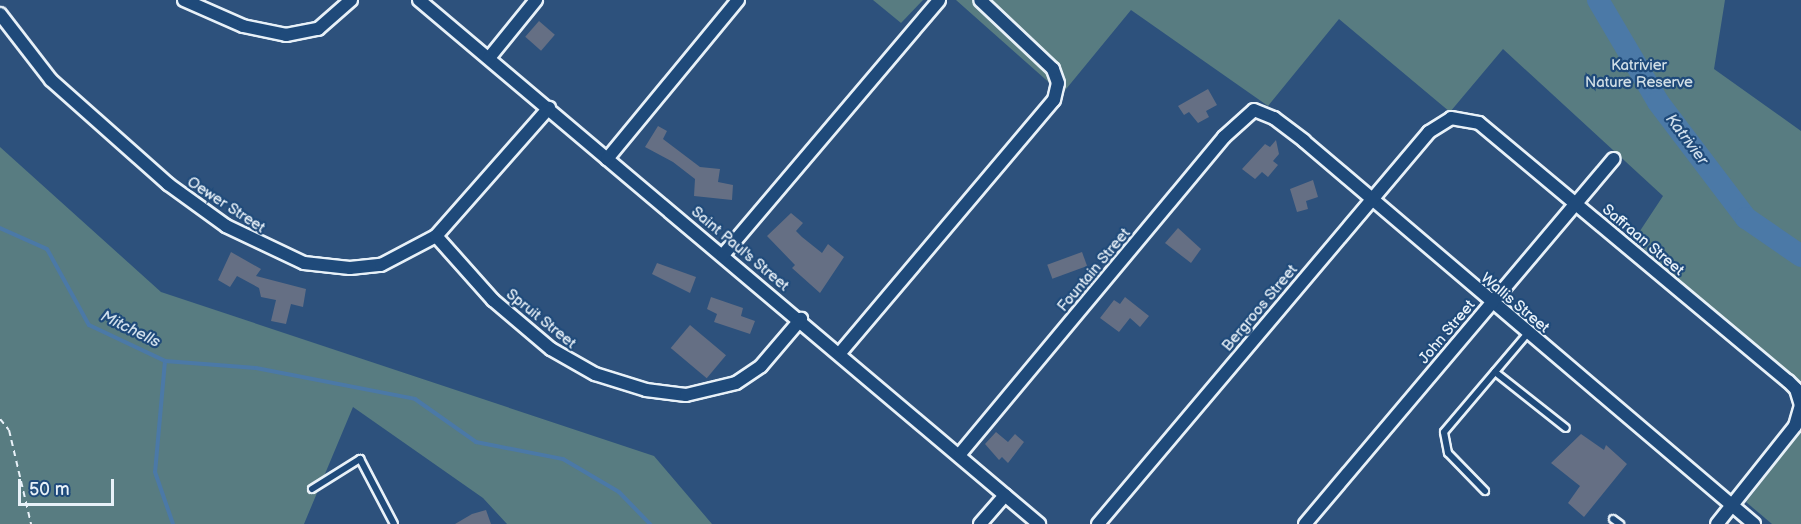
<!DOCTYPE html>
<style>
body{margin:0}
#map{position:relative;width:1801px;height:524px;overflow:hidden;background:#2d517c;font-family:"Balsamiq Sans",sans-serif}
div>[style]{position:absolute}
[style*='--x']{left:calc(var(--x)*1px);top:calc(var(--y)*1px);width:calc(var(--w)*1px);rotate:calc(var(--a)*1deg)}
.green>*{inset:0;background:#587c81}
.stream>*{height:4px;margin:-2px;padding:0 2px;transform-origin:2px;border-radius:2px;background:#4b79a7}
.river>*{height:22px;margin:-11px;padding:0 11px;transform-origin:11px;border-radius:11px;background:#4b79a7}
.building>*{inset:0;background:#656f84;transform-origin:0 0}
.path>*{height:2px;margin-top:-1px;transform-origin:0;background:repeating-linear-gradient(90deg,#e8f1f8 0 6px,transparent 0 10.5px)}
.roads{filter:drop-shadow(2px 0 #e8f1f8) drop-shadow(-2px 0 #e8f1f8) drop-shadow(0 2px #e8f1f8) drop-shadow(0 -2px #e8f1f8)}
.lane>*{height:6px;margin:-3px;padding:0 3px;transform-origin:3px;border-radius:3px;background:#1f4a7a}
.street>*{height:12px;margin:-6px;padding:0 6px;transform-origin:6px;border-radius:6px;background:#1f4a7a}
span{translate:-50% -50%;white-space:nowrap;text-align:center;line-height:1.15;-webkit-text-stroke:4.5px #1f4a7a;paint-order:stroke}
.park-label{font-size:15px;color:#d2dfe6}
.street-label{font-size:15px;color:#e8f1f8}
.water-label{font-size:16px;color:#d0dfec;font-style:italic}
.scale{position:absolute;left:18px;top:479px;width:96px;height:27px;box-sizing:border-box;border:3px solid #e8f1f8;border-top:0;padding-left:8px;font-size:18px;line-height:21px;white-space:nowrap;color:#e8f1f8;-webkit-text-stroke:4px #1f4a7a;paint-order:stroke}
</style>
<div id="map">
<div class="green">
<i style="clip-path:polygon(873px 0,923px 0,901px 23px)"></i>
<i style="clip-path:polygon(956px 0,1725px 0,1714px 69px,1801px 131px,1801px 388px,1634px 240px,1663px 196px,1503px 49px,1450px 112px,1339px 19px,1268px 106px,1131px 10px,1062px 94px)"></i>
<i style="clip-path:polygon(0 147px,161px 292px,654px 456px,712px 524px,507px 524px,483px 498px,353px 407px,304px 524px,0 524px)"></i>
<i style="clip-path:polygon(1801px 431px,1801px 524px,1772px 524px,1746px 502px)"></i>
</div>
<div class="stream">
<i style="--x:0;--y:228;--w:51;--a:24.1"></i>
<i style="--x:47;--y:249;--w:87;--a:61.1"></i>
<i style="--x:89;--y:325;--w:84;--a:25.3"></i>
<i style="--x:165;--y:361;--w:111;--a:95.1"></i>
<i style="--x:155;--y:472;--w:55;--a:70.9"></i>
<i style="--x:165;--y:361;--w:91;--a:4.4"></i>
<i style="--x:256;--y:368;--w:162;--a:11"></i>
<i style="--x:415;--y:399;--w:75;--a:35.2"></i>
<i style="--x:476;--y:442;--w:89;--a:11.1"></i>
<i style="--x:563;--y:459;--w:65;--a:30.5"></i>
<i style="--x:619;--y:492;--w:45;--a:45.9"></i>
</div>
<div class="river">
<i style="--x:1598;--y:0;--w:118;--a:59.5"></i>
<i style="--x:1658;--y:102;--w:146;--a:52.8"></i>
<i style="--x:1746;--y:218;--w:67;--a:34.6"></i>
</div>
<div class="building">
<i style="left:539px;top:21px;width:21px;height:21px;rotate:41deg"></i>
<i style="clip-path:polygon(1208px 89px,1217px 105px,1206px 111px,1209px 117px,1198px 123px,1189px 112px,1184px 115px,1178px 106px)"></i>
<i style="clip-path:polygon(658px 126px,667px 131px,663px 139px,700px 167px,720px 169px,718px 182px,733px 185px,732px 200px,694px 196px,695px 179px,673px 162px,645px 147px)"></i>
<i style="clip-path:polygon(1276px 140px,1279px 154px,1273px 161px,1278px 165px,1268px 177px,1262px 172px,1255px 179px,1242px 169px,1265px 144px,1270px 147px)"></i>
<i style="clip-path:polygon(1313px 180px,1318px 197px,1306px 201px,1308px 209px,1297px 212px,1290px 189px)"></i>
<i style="clip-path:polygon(791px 213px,803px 223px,796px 231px,802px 237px,822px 253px,828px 244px,844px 257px,820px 293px,792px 268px,795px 265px,767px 236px)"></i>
<i style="clip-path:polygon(1178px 228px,1201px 249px,1191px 263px,1165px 243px)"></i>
<i style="clip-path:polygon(231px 252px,261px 269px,256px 276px,306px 289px,303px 307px,291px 304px,286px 324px,271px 321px,276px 300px,261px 297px,259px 288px,237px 276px,230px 287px,218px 280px)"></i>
<i style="left:1082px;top:252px;width:15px;height:37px;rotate:70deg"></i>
<i style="clip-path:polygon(657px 263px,696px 277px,690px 293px,652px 274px)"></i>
<i style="clip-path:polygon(711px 297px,743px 308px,741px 316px,755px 321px,750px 334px,714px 322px,717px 314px,707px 309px)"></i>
<i style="clip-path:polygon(1125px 297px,1149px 316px,1140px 327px,1130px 318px,1119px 332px,1100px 318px,1114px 300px,1120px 304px)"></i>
<i style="left:690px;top:325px;width:47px;height:30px;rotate:40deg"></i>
<i style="clip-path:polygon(996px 432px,1008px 442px,1015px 434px,1024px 442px,1008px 463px,1002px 457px,999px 460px,985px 444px)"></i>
<i style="clip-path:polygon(1581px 434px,1604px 450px,1606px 445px,1627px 464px,1584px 517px,1568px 503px,1580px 486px,1551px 463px)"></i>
<i style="clip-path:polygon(486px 510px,491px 524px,455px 524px,472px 514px)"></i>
</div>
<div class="path">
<i style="--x:0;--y:419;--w:14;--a:51"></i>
<i style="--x:9;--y:430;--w:97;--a:76.8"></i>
</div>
<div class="roads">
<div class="lane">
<i style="--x:1495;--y:372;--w:90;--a:38.3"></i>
<i style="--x:312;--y:489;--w:57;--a:-32"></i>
<i style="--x:360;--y:459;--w:73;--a:62.4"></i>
<i style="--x:1485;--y:491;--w:53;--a:-134.2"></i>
<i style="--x:1448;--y:453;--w:21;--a:-101"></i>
<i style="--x:1444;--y:432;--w:130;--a:-49.7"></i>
<i style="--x:1613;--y:519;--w:9;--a:36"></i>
</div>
<div class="street">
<i style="--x:184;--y:0;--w:64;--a:23.8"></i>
<i style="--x:243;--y:26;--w:44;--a:11.8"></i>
<i style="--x:286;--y:35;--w:33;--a:-11"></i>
<i style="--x:318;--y:29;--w:44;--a:-41.3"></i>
<i style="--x:419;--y:0;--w:812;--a:40.2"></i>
<i style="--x:0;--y:14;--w:83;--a:52.3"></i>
<i style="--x:51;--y:80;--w:157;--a:41.6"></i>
<i style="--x:168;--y:184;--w:72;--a:35.9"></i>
<i style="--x:226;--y:226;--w:86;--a:25.4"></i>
<i style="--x:304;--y:263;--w:46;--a:6.2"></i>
<i style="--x:350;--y:268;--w:31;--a:-6"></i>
<i style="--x:381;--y:265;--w:62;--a:-27.8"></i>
<i style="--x:436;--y:236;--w:171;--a:-48.6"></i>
<i style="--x:489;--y:58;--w:75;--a:-51"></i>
<i style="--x:607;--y:159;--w:206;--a:-50.5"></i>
<i style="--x:436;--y:236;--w:86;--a:48.3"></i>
<i style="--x:493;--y:300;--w:76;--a:40.2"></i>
<i style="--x:551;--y:349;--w:51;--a:29.6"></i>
<i style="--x:595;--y:374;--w:53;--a:17.4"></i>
<i style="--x:646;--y:390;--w:40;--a:7.1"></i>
<i style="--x:686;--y:395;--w:51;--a:-13.5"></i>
<i style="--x:736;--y:383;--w:30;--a:-34"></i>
<i style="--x:761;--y:366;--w:62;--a:-49.6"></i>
<i style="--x:723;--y:255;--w:334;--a:-49.7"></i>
<i style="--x:840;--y:353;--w:331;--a:-49.8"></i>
<i style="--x:1054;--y:100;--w:17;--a:-77"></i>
<i style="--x:1058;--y:83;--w:15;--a:-110"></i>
<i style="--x:1053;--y:69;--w:100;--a:-136.6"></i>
<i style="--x:960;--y:454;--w:413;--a:-50.2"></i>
<i style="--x:1224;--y:137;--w:40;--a:-42"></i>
<i style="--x:1254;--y:110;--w:22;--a:22"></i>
<i style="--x:1274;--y:118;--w:38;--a:37"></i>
<i style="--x:1304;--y:141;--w:591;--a:40.4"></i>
<i style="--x:980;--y:524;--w:38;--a:-49"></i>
<i style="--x:1098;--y:524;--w:513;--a:-49.82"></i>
<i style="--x:1429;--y:132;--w:26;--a:-32"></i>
<i style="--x:1451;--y:118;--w:28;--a:10"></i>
<i style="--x:1479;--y:123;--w:403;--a:39.9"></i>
<i style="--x:1788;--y:381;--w:11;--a:45"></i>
<i style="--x:1796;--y:389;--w:17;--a:73"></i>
<i style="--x:1305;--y:524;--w:478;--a:-49.8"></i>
<i style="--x:1717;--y:524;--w:125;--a:-51.5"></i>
<i style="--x:1795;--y:426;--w:22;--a:-74"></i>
</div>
</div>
<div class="park-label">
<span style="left:1639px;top:74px">Katrivier<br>Nature Reserve</span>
</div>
<div class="street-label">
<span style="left:226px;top:205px;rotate:33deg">Oewer Street</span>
<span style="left:1643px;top:240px;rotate:40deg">Saffraan Street</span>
<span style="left:740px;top:249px;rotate:40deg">Saint Paul's Street</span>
<span style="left:1094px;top:270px;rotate:-50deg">Fountain Street</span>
<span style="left:1515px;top:303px;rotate:40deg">Wallis Street</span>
<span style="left:1260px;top:308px;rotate:-50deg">Bergroos Street</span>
<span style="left:541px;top:319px;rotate:39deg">Spruit Street</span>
<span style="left:1447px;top:332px;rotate:-50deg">John Street</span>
</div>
<div class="water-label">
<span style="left:1686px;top:140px;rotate:53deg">Katrivier</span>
<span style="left:130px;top:330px;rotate:26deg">Mitchells</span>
</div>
<div class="scale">50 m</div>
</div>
